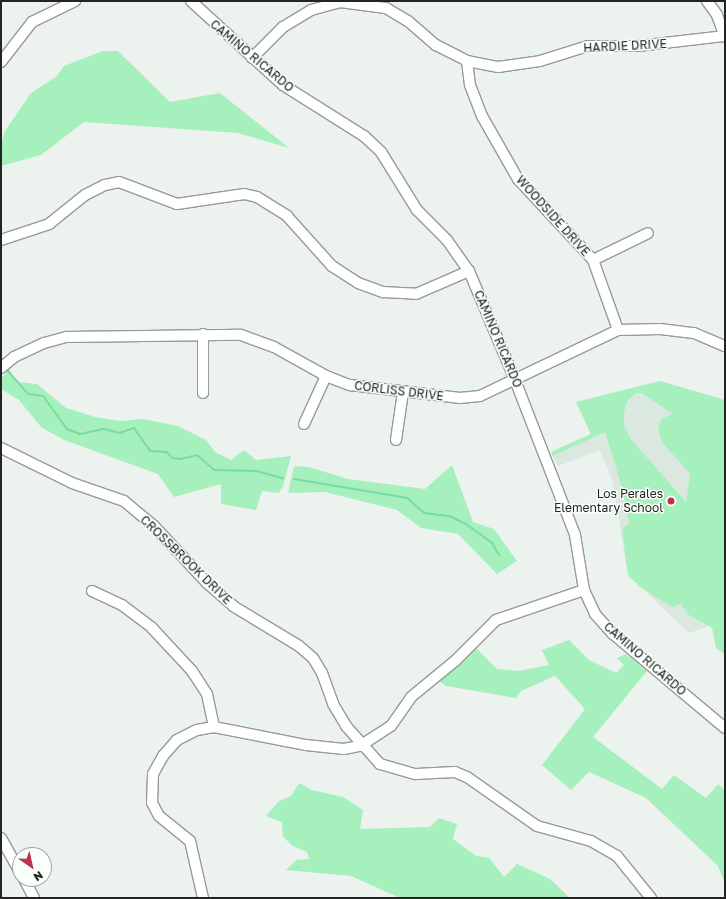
<!DOCTYPE html>
<style>
body{margin:0}
#map{position:relative;width:726px;height:899px;overflow:hidden;background:#ecf2ed;font-family:"Golos Text",sans-serif}
div>[style]{position:absolute}
[style*='--x']{left:calc(var(--x)*1px);top:calc(var(--y)*1px);width:calc(var(--w)*1px);rotate:calc(var(--a)*1deg)}
.built>*{inset:0;background:#dbe8df}
.green>*{inset:0;background:#a6f0be}
.stream>*{height:2px;margin:-1px;padding:0 1px;transform-origin:1px;border-radius:1px;background:#7adc9e}
.roads{filter:drop-shadow(1px 0 #969b97) drop-shadow(-1px 0 #969b97) drop-shadow(0 1px #969b97) drop-shadow(0 -1px #969b97)}
.minor>*{height:10px;margin:-5px;padding:0 5px;transform-origin:5px;border-radius:5px;background:#fff}
.dots>*{width:11px;height:11px;translate:-50% -50%;box-sizing:border-box;border:2px solid #f9fffb;border-radius:50%}
span{translate:-50% -50%;white-space:nowrap;text-align:center;line-height:1.15;-webkit-text-stroke:3px #f9fffb;paint-order:stroke}
.street-label{font-size:12px;color:#232523}
.poi-label{font-size:12px;color:#232523}
.right{translate:-100% -50%;text-align:right}
.frame{position:absolute;inset:0;border:2px solid #232523;pointer-events:none}
.north{position:absolute;left:12px;top:847px;width:40px;height:40px;box-sizing:border-box;background:#f9fffb;border:1px solid #a3a8a5;border-radius:50%;rotate:146deg;font-size:11px;font-weight:700;line-height:16px;text-align:center;color:#232523}
.north::after{content:'';display:block;margin:auto;width:14px;height:18px;background:#c02f4c;clip-path:polygon(50% 0,100% 100%,50% 72%,0 100%)}
</style>
<div id="map">
<div class="built">
<i style="clip-path:polygon(660px 381px,725px 400px,721px 622px,689px 633px,628px 575px,613px 483px,600px 450px,558px 466px,551px 452px,591px 434px,576px 402px)"></i>
</div>
<div class="green">
<i style="clip-path:polygon(103px 51px,118px 51px,170px 102px,220px 93px,289px 148px,238px 133px,84px 122px,41px 155px,1px 166px,1px 144px,5px 131px,31px 93px,57px 76px,64px 66px)"></i>
<i style="clip-path:polygon(9px 369px,17px 382px,37px 384px,66px 408px,95px 417px,121px 421px,143px 419px,178px 426px,206px 440px,215px 452px,231px 460px,244px 450px,256px 460px,291px 456px,283px 486px,279px 493px,262px 491px,256px 510px,221px 504px,221px 484px,174px 497px,158px 474px,64px 440px,41px 427px,19px 400px,1px 389px,1px 379px)"></i>
<i style="clip-path:polygon(evenodd,660px 381px,725px 400px,725px 654px,716px 648px,712px 628px,689px 615px,681px 604px,672px 607px,640px 587px,628px 575px,622px 530px,629px 523px,622px 487px,605px 432px,553px 456px,551px 452px,591px 434px,576px 402px,660px 381px,636px 393px,642px 393px,673px 414px,661px 419px,658px 430px,662px 442px,690px 474px,686px 502px,630px 438px,624px 425px,624px 412px,628px 400px,636px 393px)"></i>
<i style="clip-path:polygon(452px 465px,473px 522px,494px 529px,517px 561px,497px 574px,458px 534px,421px 528px,397px 510px,325px 492px,288px 493px,294px 466px,309px 467px,348px 479px,425px 489px)"></i>
<i style="clip-path:polygon(569px 640px,589px 660px,616px 673px,624px 665px,617px 658px,626px 654px,647px 671px,593px 737px,662px 789px,674px 775px,706px 798px,718px 784px,725px 790px,725px 883px,718px 866px,646px 798px,589px 772px,571px 790px,542px 765px,585px 709px,555px 676px,521px 691px,516px 698px,446px 686px,433px 677px,475px 647px,497px 669px,518px 671px,549px 665px,542px 650px)"></i>
<i style="clip-path:polygon(299px 783px,312px 790px,343px 797px,363px 810px,360px 829px,430px 827px,439px 818px,457px 824px,453px 839px,476px 856px,489px 858px,504px 877px,517px 864px,550px 879px,570px 898px,400px 898px,351px 876px,286px 870px,296px 860px,309px 859px,307px 852px,293px 846px,283px 837px,282px 822px,266px 816px,279px 801px,291px 796px)"></i>
</div>
<div class="stream">
<i style="--x:8;--y:371;--w:30;--a:49"></i>
<i style="--x:28;--y:394;--w:15;--a:8"></i>
<i style="--x:43;--y:396;--w:41;--a:54"></i>
<i style="--x:67;--y:429;--w:14;--a:21"></i>
<i style="--x:80;--y:434;--w:25;--a:-12"></i>
<i style="--x:104;--y:429;--w:16;--a:14"></i>
<i style="--x:120;--y:433;--w:15;--a:-20"></i>
<i style="--x:134;--y:428;--w:28;--a:55"></i>
<i style="--x:150;--y:451;--w:17;--a:3"></i>
<i style="--x:167;--y:452;--w:8;--a:50"></i>
<i style="--x:172;--y:458;--w:8;--a:7"></i>
<i style="--x:180;--y:459;--w:17;--a:-13"></i>
<i style="--x:197;--y:455;--w:23;--a:41"></i>
<i style="--x:214;--y:470;--w:42;--a:1.4"></i>
<i style="--x:256;--y:471;--w:28;--a:15"></i>
<i style="--x:294;--y:479;--w:115;--a:9.5"></i>
<i style="--x:407;--y:498;--w:23;--a:41"></i>
<i style="--x:424;--y:513;--w:26;--a:7"></i>
<i style="--x:450;--y:516;--w:18;--a:27"></i>
<i style="--x:466;--y:524;--w:32;--a:36"></i>
<i style="--x:492;--y:543;--w:14;--a:60"></i>
</div>
<div class="roads">
<div class="minor">
<i style="--x:191;--y:1;--w:125;--a:42.4"></i>
<i style="--x:283;--y:85;--w:96;--a:32.2"></i>
<i style="--x:364;--y:136;--w:23;--a:43"></i>
<i style="--x:381;--y:152;--w:68;--a:58.2"></i>
<i style="--x:417;--y:210;--w:42;--a:45"></i>
<i style="--x:447;--y:240;--w:38;--a:55"></i>
<i style="--x:469;--y:271;--w:118;--a:67.1"></i>
<i style="--x:515;--y:380;--w:166;--a:68.8"></i>
<i style="--x:575;--y:535;--w:56;--a:80.7"></i>
<i style="--x:584;--y:590;--w:26;--a:65"></i>
<i style="--x:595;--y:614;--w:27;--a:48"></i>
<i style="--x:613;--y:634;--w:146;--a:40"></i>
<i style="--x:707;--y:1;--w:17;--a:54"></i>
<i style="--x:717;--y:15;--w:23;--a:70"></i>
<i style="--x:252;--y:58;--w:44;--a:-45"></i>
<i style="--x:283;--y:27;--w:33;--a:-31"></i>
<i style="--x:311;--y:10;--w:30;--a:-15"></i>
<i style="--x:340;--y:2;--w:46;--a:7.4"></i>
<i style="--x:386;--y:8;--w:26;--a:31"></i>
<i style="--x:408;--y:21;--w:37;--a:41"></i>
<i style="--x:436;--y:45;--w:35;--a:27"></i>
<i style="--x:467;--y:61;--w:32;--a:11"></i>
<i style="--x:498;--y:67;--w:42;--a:-8.1"></i>
<i style="--x:540;--y:61;--w:50;--a:-17.4"></i>
<i style="--x:588;--y:46;--w:50;--a:0"></i>
<i style="--x:638;--y:46;--w:88;--a:-6.6"></i>
<i style="--x:467;--y:61;--w:24;--a:83"></i>
<i style="--x:470;--y:85;--w:33;--a:69"></i>
<i style="--x:482;--y:116;--w:73;--a:60.3"></i>
<i style="--x:518;--y:179;--w:110;--a:47.2"></i>
<i style="--x:593;--y:260;--w:74;--a:70.3"></i>
<i style="--x:1;--y:62;--w:51;--a:-52.2"></i>
<i style="--x:32;--y:22;--w:48;--a:-26"></i>
<i style="--x:1;--y:240;--w:51;--a:-18.4"></i>
<i style="--x:49;--y:224;--w:46;--a:-38.9"></i>
<i style="--x:85;--y:195;--w:22;--a:-27"></i>
<i style="--x:105;--y:185;--w:14;--a:-12"></i>
<i style="--x:119;--y:182;--w:62;--a:20.8"></i>
<i style="--x:177;--y:204;--w:68;--a:-8.5"></i>
<i style="--x:244;--y:194;--w:13;--a:13"></i>
<i style="--x:257;--y:197;--w:36;--a:32"></i>
<i style="--x:287;--y:216;--w:67;--a:48"></i>
<i style="--x:332;--y:266;--w:31;--a:33"></i>
<i style="--x:358;--y:283;--w:27;--a:20"></i>
<i style="--x:383;--y:292;--w:33;--a:3"></i>
<i style="--x:416;--y:294;--w:58;--a:-23.5"></i>
<i style="--x:593;--y:260;--w:61;--a:-26.1"></i>
<i style="--x:1;--y:368;--w:17;--a:-40"></i>
<i style="--x:14;--y:357;--w:33;--a:-25"></i>
<i style="--x:44;--y:343;--w:24;--a:-15"></i>
<i style="--x:67;--y:337;--w:174;--a:-0.7"></i>
<i style="--x:241;--y:335;--w:35;--a:20"></i>
<i style="--x:274;--y:347;--w:60;--a:29.1"></i>
<i style="--x:326;--y:376;--w:26;--a:21"></i>
<i style="--x:350;--y:385;--w:111;--a:6.7"></i>
<i style="--x:460;--y:398;--w:20;--a:-6"></i>
<i style="--x:480;--y:396;--w:153;--a:-25.6"></i>
<i style="--x:618;--y:330;--w:42;--a:-1.4"></i>
<i style="--x:660;--y:329;--w:34;--a:7"></i>
<i style="--x:694;--y:333;--w:34;--a:23"></i>
<i style="--x:203;--y:393;--w:59;--a:-90"></i>
<i style="--x:304;--y:424;--w:53;--a:-65.4"></i>
<i style="--x:396;--y:440;--w:49;--a:-81.7"></i>
<i style="--x:1;--y:448;--w:79;--a:26.2"></i>
<i style="--x:72;--y:483;--w:55;--a:19.1"></i>
<i style="--x:124;--y:501;--w:38;--a:40"></i>
<i style="--x:153;--y:525;--w:79;--a:47"></i>
<i style="--x:207;--y:583;--w:35;--a:41"></i>
<i style="--x:233;--y:606;--w:77;--a:31.2"></i>
<i style="--x:299;--y:646;--w:18;--a:41"></i>
<i style="--x:313;--y:658;--w:17;--a:59"></i>
<i style="--x:322;--y:673;--w:33;--a:70"></i>
<i style="--x:333;--y:704;--w:26;--a:59"></i>
<i style="--x:346;--y:726;--w:51;--a:48.2"></i>
<i style="--x:380;--y:764;--w:37;--a:16"></i>
<i style="--x:416;--y:774;--w:39;--a:-3"></i>
<i style="--x:455;--y:772;--w:13;--a:23"></i>
<i style="--x:467;--y:777;--w:85;--a:35"></i>
<i style="--x:537;--y:826;--w:56;--a:15.5"></i>
<i style="--x:591;--y:841;--w:30;--a:30"></i>
<i style="--x:617;--y:856;--w:54;--a:51"></i>
<i style="--x:92;--y:591;--w:33;--a:25"></i>
<i style="--x:122;--y:605;--w:38;--a:37"></i>
<i style="--x:152;--y:628;--w:59;--a:47.1"></i>
<i style="--x:192;--y:671;--w:27;--a:57"></i>
<i style="--x:207;--y:694;--w:34;--a:78"></i>
<i style="--x:1;--y:838;--w:39;--a:61"></i>
<i style="--x:24;--y:879;--w:21;--a:62"></i>
<i style="--x:203;--y:898;--w:58;--a:-102.8"></i>
<i style="--x:190;--y:841;--w:40;--a:-141"></i>
<i style="--x:159;--y:816;--w:15;--a:-118"></i>
<i style="--x:152;--y:803;--w:29;--a:-88"></i>
<i style="--x:153;--y:774;--w:21;--a:-61"></i>
<i style="--x:163;--y:756;--w:21;--a:-49"></i>
<i style="--x:177;--y:740;--w:22;--a:-27"></i>
<i style="--x:197;--y:730;--w:17;--a:-10"></i>
<i style="--x:214;--y:727;--w:94;--a:11.1"></i>
<i style="--x:306;--y:745;--w:38;--a:6"></i>
<i style="--x:344;--y:749;--w:16;--a:-11"></i>
<i style="--x:360;--y:746;--w:37;--a:-33"></i>
<i style="--x:391;--y:726;--w:35;--a:-55"></i>
<i style="--x:411;--y:697;--w:57;--a:-39.3"></i>
<i style="--x:455;--y:661;--w:58;--a:-45"></i>
<i style="--x:496;--y:620;--w:93;--a:-18.8"></i>
</div>
</div>
<div class="dots">
<i style="left:671px;top:501px;background:#c02f4c"></i>
</div>
<div class="street-label">
<span style="left:625px;top:46px;rotate:-3deg">HARDIE DRIVE</span>
<span style="left:252px;top:56px;rotate:40deg">CAMINO RICARDO</span>
<span style="left:553px;top:216px;rotate:48deg">WOODSIDE DRIVE</span>
<span style="left:498px;top:339px;rotate:67deg">CAMINO RICARDO</span>
<span style="left:399px;top:391px;rotate:7deg">CORLISS DRIVE</span>
<span style="left:186px;top:560px;rotate:44deg">CROSSBROOK DRIVE</span>
<span style="left:645px;top:659px;rotate:41deg">CAMINO RICARDO</span>
</div>
<div class="poi-label">
<span class="right" style="left:663px;top:501px">Los Perales<br>Elementary School</span>
</div>
<div class="frame"></div>
<div class="north">N</div>
</div>
